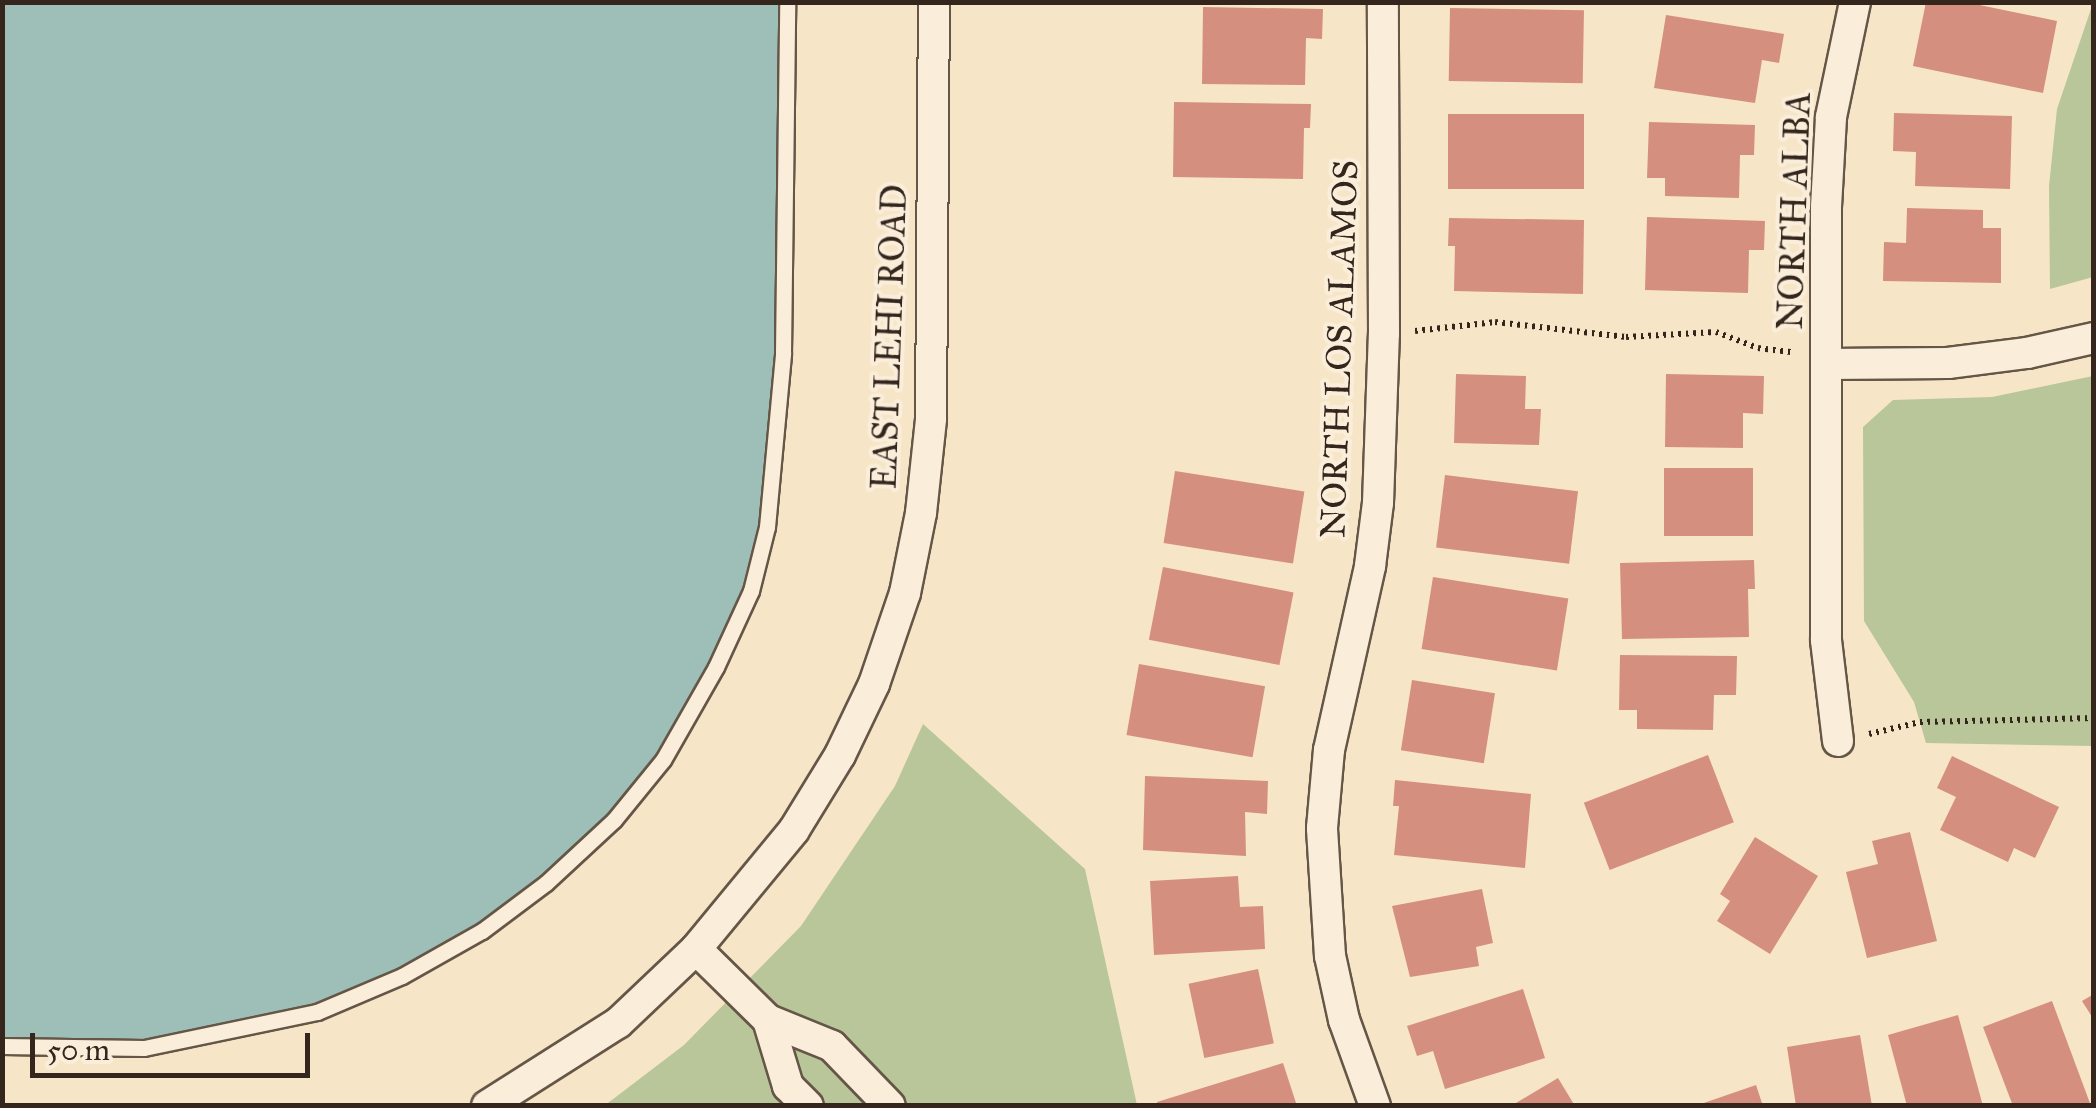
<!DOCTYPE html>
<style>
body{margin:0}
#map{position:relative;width:2096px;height:1108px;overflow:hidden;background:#f7e5c7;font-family:"IM FELL Great Primer",serif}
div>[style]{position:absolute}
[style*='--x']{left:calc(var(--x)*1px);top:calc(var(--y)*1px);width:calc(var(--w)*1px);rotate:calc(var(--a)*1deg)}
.green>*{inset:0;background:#b8c699}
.water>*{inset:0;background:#9dbfb7}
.building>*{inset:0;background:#d58f7e;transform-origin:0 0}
.path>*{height:6px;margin-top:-3px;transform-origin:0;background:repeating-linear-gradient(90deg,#34261c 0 2.5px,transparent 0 7.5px)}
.roads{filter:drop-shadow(2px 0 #655647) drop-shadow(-2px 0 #655647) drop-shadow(0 2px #655647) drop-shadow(0 -2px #655647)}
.service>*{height:15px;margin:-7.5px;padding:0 7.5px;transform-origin:7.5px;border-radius:7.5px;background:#faeedb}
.minor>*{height:30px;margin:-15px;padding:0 15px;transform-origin:15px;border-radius:15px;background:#faeedb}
span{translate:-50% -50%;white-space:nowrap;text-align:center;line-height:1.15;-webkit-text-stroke:8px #faeedb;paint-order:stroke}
.street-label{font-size:35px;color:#34261c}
.frame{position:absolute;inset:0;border:5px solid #34261c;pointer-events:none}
.scale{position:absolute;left:30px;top:1033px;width:280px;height:45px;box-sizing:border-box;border:5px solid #34261c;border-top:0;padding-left:12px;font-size:30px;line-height:35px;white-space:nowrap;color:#34261c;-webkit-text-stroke:8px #faeedb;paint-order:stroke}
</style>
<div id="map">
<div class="green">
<i style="clip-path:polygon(2093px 3px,2093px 277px,2050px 289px,2049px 186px,2057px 109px)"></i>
<i style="clip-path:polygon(2093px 376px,2093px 746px,1926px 743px,1914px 702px,1864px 621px,1863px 427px,1893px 400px,1992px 397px)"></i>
<i style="clip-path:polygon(923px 724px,1085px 869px,1137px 1105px,604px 1106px,684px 1045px,801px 926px,895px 786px)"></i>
</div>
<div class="water">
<i style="clip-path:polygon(3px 3px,787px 3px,786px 212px,767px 527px,716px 667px,614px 820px,482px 931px,317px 1012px,144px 1048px,3px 1046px)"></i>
</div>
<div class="building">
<i style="clip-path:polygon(1926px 2px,1965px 2px,2057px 21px,2043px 93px,1913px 66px)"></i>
<i style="clip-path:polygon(1203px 7px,1323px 9px,1322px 39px,1306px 38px,1305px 85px,1202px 84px)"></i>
<i style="left:1450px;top:8px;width:134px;height:73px;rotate:1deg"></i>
<i style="clip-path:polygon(1666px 15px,1784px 34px,1779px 63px,1762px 60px,1755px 103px,1654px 88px)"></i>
<i style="clip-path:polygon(1174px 102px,1311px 104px,1310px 128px,1304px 128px,1303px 179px,1173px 177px)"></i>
<i style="clip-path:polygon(1894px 113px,2012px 116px,2010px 189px,1915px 186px,1916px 152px,1893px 151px)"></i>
<i style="left:1448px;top:114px;width:136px;height:75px"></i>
<i style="clip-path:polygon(1649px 122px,1755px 125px,1754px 155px,1740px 155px,1739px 198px,1665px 196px,1665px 178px,1647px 178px)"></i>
<i style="clip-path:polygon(1907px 208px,1983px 210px,1983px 228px,2001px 228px,2001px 283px,1883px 281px,1884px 242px,1906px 243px)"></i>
<i style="clip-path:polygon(1647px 217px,1765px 221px,1764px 250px,1749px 250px,1748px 293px,1645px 290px)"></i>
<i style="clip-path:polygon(1449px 218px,1584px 220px,1583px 294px,1454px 291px,1455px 246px,1448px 246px)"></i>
<i style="clip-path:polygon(1456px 374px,1526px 376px,1525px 409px,1541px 409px,1539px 445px,1454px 443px)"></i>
<i style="clip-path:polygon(1666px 374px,1764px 376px,1763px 414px,1743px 413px,1743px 448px,1665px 447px)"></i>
<i style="left:1664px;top:468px;width:89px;height:68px"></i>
<i style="left:1175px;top:471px;width:131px;height:73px;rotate:9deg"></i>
<i style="left:1445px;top:475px;width:134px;height:73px;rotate:7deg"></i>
<i style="clip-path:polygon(1754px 560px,1755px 589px,1748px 589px,1749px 637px,1622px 639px,1620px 563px)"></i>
<i style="left:1163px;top:567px;width:133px;height:74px;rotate:11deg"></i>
<i style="left:1433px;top:577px;width:137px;height:73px;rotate:9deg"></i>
<i style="clip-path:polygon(1620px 655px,1737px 656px,1736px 695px,1714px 695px,1713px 730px,1637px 729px,1637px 710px,1619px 710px)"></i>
<i style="left:1139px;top:664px;width:128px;height:72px;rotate:10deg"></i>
<i style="left:1412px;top:680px;width:84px;height:71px;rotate:9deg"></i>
<i style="left:1708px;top:755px;width:72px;height:133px;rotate:69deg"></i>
<i style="clip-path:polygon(1952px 756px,2059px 807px,2035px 858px,2014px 848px,2008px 862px,1940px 830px,1956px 797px,1937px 788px)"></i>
<i style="clip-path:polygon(1145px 776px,1268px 781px,1267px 814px,1245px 812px,1246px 856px,1143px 850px)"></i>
<i style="clip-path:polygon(1395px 780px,1531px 794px,1525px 868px,1394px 855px,1399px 806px,1393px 806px)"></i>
<i style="clip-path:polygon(1910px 832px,1937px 941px,1867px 958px,1846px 872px,1878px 864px,1872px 841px)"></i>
<i style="clip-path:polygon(1755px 837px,1818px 876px,1770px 954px,1717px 921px,1730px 901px,1720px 894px)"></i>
<i style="clip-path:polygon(1238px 876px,1240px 907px,1263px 906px,1265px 949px,1154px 955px,1150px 881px)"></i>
<i style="clip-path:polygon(1482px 889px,1493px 943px,1476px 947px,1479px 966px,1410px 977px,1392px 906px)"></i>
<i style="left:1258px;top:969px;width:76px;height:71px;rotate:78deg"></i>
<i style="clip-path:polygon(1523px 989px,1545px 1058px,1445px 1089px,1433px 1051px,1417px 1056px,1407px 1026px)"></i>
<i style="clip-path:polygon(2094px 994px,2094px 1020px,2082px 1001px)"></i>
<i style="clip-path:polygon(2052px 1001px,2091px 1106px,2013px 1106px,1983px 1027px)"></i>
<i style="clip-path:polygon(1958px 1015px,1983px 1106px,1907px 1106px,1888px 1035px)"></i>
<i style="clip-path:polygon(1860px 1035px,1872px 1106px,1796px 1106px,1787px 1047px)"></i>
<i style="clip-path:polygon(1283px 1063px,1297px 1106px,1158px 1106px,1157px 1102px)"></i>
<i style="clip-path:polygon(1558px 1078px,1575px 1106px,1511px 1106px)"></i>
<i style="clip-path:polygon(1756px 1085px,1763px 1106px,1698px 1106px,1698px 1105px)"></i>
</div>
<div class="path">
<i style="--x:1415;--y:331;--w:81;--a:-6.4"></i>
<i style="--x:1495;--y:322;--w:132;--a:6.5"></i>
<i style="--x:1626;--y:337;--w:90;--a:-3.2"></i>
<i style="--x:1716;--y:332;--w:45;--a:20.9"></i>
<i style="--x:1758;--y:348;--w:35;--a:7"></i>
<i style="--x:1869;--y:734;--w:52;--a:-13.2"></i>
<i style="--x:1920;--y:722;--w:174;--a:-1.3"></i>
</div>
<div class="roads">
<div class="service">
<i style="--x:2;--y:1046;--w:142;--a:0.8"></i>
<i style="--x:144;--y:1048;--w:177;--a:-11.8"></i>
<i style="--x:317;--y:1012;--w:92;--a:-23"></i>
<i style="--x:402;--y:976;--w:92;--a:-29.4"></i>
<i style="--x:482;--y:931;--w:80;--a:-36.9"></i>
<i style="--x:546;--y:883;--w:93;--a:-42.8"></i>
<i style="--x:614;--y:820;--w:77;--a:-50.8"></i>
<i style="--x:663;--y:760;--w:107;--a:-60.3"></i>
<i style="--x:716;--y:667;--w:84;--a:-65.3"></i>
<i style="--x:751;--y:591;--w:66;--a:-76"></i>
<i style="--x:767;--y:527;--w:175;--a:-84.7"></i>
<i style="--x:783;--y:353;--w:351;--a:-89.3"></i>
</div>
<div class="minor">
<i style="--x:1827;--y:364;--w:121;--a:-0.5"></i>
<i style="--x:1948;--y:363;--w:80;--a:-7.2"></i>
<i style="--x:2027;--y:353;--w:69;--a:-12.6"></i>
<i style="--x:1838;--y:741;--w:102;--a:-96.8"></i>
<i style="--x:1826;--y:640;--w:433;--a:-90"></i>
<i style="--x:1826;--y:207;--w:90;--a:-86.8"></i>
<i style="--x:1831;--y:117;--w:117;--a:-78.2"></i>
<i style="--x:696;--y:949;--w:101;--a:44.6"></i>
<i style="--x:768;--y:1020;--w:69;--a:22.1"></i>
<i style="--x:832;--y:1046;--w:83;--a:46"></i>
<i style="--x:768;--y:1020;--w:69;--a:73.1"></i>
<i style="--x:788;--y:1086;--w:28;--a:45"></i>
<i style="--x:487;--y:1106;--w:155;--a:-32.4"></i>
<i style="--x:618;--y:1023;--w:108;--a:-43.5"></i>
<i style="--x:696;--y:949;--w:154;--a:-50.5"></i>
<i style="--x:794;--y:830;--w:88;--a:-58.5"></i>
<i style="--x:840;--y:755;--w:79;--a:-64.4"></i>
<i style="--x:874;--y:684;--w:96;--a:-71.2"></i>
<i style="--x:905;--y:593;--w:82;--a:-78.7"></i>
<i style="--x:921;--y:513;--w:95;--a:-83.9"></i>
<i style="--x:931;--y:419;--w:417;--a:-89.6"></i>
<i style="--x:1375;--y:1106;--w:91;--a:-109.8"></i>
<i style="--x:1344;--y:1020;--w:66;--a:-102.3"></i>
<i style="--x:1330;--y:956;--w:128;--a:-93.6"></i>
<i style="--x:1322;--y:828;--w:78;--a:-84.9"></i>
<i style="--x:1329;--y:750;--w:189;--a:-77.4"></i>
<i style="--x:1370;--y:566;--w:64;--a:-82.8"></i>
<i style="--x:1378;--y:503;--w:170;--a:-88"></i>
<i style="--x:1384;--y:333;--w:331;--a:-90.2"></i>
</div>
</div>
<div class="street-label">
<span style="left:1795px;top:211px;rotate:-88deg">NORTH ALBA</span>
<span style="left:890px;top:337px;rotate:-88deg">EAST LEHI ROAD</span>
<span style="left:1340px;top:349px;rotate:-88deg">NORTH LOS ALAMOS</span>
</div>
<div class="frame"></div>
<div class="scale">50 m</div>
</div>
